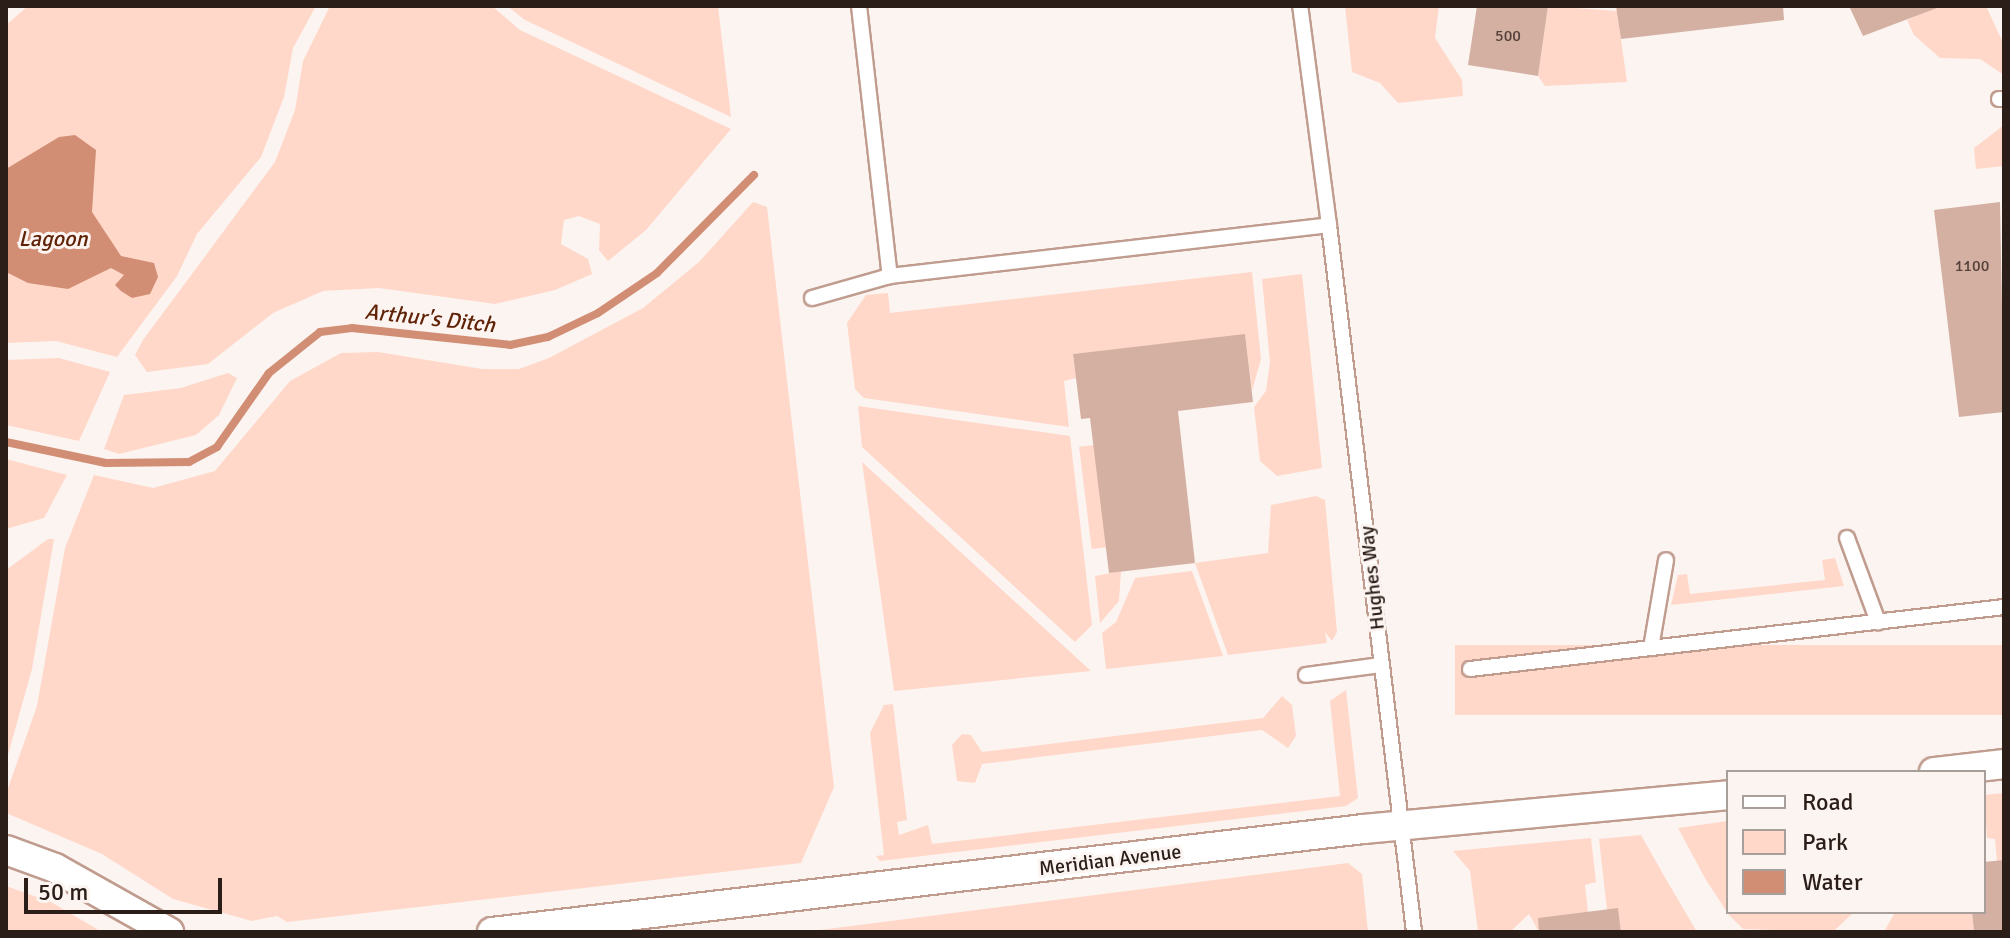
<!DOCTYPE html>
<style>
body{margin:0}
#map{position:relative;width:2010px;height:938px;overflow:hidden;background:#fcf4f1;font-family:Signika,sans-serif}
div>[style]{position:absolute}
[style*='--x']{left:calc(var(--x)*1px);top:calc(var(--y)*1px);width:calc(var(--w)*1px);rotate:calc(var(--a)*1deg)}
.green>*{inset:0;background:#ffd8c9;transform-origin:0 0}
.water>*{inset:0;background:#d18e74}
.stream>*{height:8px;margin:-4px;padding:0 4px;transform-origin:4px;border-radius:4px;background:#d18e74}
.building>*{inset:0;background:#d4b0a2}
.roads{filter:drop-shadow(2px 0 #c09c8f) drop-shadow(-2px 0 #c09c8f) drop-shadow(0 2px #c09c8f) drop-shadow(0 -2px #c09c8f)}
.lane>*{height:14px;margin:-7px;padding:0 7px;transform-origin:7px;border-radius:7px;background:#fff}
.street>*{height:28px;margin:-14px;padding:0 14px;transform-origin:14px;border-radius:14px;background:#fff}
span{translate:-50% -50%;white-space:nowrap;text-align:center;line-height:1.15;-webkit-text-stroke:6px #fcf4f1;paint-order:stroke}
.number-label{font-size:16px;color:#55423a}
.number-label span{-webkit-text-stroke-width:0}
.street-label{font-size:20px;color:#2b1d18}
.water-label{font-size:22px;color:#602307;font-style:italic}
.frame{position:absolute;inset:0;border:8px solid #2b1d18;pointer-events:none}
.legend{position:absolute;left:1726px;top:770px;width:260px;height:144px;box-sizing:border-box;background:#fcf4f1;border:2px solid #a89e9a;margin:0;padding:10px 14px;list-style:none;font-size:24px;color:#2b1d18}
.legend li{display:flex;align-items:center;gap:16px;height:40px}
.legend b{width:40px;border:2px solid #a89e9a}
.scale{position:absolute;left:24px;top:878px;width:198px;height:36px;box-sizing:border-box;border:4px solid #2b1d18;border-top:0;padding-left:10px;font-size:24px;line-height:28px;white-space:nowrap;color:#2b1d18;-webkit-text-stroke:6px #fcf4f1;paint-order:stroke}
</style>
<div id="map">
<div class="green">
<i style="clip-path:polygon(28px 6px,316px 6px,293px 48px,284px 97px,261px 157px,197px 234px,177px 276px,117px 357px,56px 341px,6px 343px,6px 25px)"></i>
<i style="clip-path:polygon(330px 6px,492px 6px,520px 30px,731px 129px,646px 230px,608px 261px,599px 250px,600px 224px,579px 216px,564px 220px,561px 244px,588px 259px,592px 274px,555px 290px,495px 304px,379px 288px,323px 291px,273px 313px,208px 364px,147px 372px,135px 355px,143px 340px,275px 162px,295px 110px,303px 61px)"></i>
<i style="clip-path:polygon(507px 6px,718px 6px,731px 117px,525px 20px)"></i>
<i style="clip-path:polygon(1345px 6px,1439px 6px,1435px 38px,1462px 80px,1463px 96px,1398px 103px,1380px 83px,1352px 72px)"></i>
<i style="clip-path:polygon(1548px 6px,1617px 11px,1627px 82px,1545px 86px,1538px 76px)"></i>
<i style="clip-path:polygon(1926px 6px,1986px 6px,2004px 45px,2004px 75px,1980px 59px,1940px 58px,1914px 35px,1907px 20px,1927px 11px)"></i>
<i style="clip-path:polygon(2004px 125px,2004px 166px,1976px 169px,1974px 148px)"></i>
<i style="clip-path:polygon(753px 202px,767px 207px,834px 787px,801px 863px,287px 922px,277px 916px,252px 921px,173px 899px,102px 854px,6px 813px,6px 794px,37px 706px,65px 548px,94px 475px,153px 488px,215px 471px,290px 381px,341px 353px,378px 352px,482px 369px,519px 369px,549px 358px,643px 308px,699px 262px)"></i>
<i style="clip-path:polygon(1252px 272px,1261px 359px,1252px 391px,1245px 335px,1073px 354px,1076px 378px,1064px 381px,1069px 427px,864px 398px,855px 389px,847px 323px,866px 295px,888px 293px,890px 313px)"></i>
<i style="clip-path:polygon(1302px 274px,1322px 468px,1277px 476px,1260px 461px,1254px 407px,1266px 391px,1270px 362px,1262px 279px)"></i>
<i style="clip-path:polygon(59px 358px,110px 372px,79px 441px,6px 425px,6px 360px)"></i>
<i style="clip-path:polygon(228px 373px,237px 378px,219px 415px,196px 435px,119px 454px,104px 449px,124px 395px,181px 388px)"></i>
<i style="clip-path:polygon(858px 406px,1070px 436px,1092px 625px,1075px 642px,862px 447px)"></i>
<i style="left:1094px;top:445px;width:103px;height:15px;rotate:83deg"></i>
<i style="clip-path:polygon(6px 459px,67px 475px,44px 518px,6px 529px)"></i>
<i style="clip-path:polygon(862px 462px,1091px 671px,894px 691px)"></i>
<i style="clip-path:polygon(1316px 496px,1325px 500px,1337px 632px,1332px 641px,1325px 632px,1327px 643px,1228px 655px,1195px 563px,1268px 553px,1271px 505px)"></i>
<i style="clip-path:polygon(48px 539px,54px 539px,32px 669px,6px 762px,6px 570px)"></i>
<i style="clip-path:polygon(1835px 558px,1844px 586px,1671px 605px,1678px 575px,1687px 574px,1690px 594px,1825px 580px,1822px 560px)"></i>
<i style="clip-path:polygon(1121px 571px,1119px 601px,1100px 623px,1095px 576px)"></i>
<i style="clip-path:polygon(1192px 571px,1223px 656px,1106px 669px,1102px 633px,1116px 622px,1135px 578px)"></i>
<i style="left:2004px;top:645px;width:70px;height:549px;rotate:90deg"></i>
<i style="clip-path:polygon(1346px 690px,1358px 798px,1346px 806px,880px 861px,876px 856px,884px 855px,870px 733px,884px 705px,893px 704px,907px 820px,897px 822px,899px 835px,928px 825px,932px 844px,1340px 796px,1330px 701px)"></i>
<i style="clip-path:polygon(1282px 696px,1292px 705px,1296px 736px,1288px 748px,1262px 730px,982px 764px,975px 783px,957px 781px,952px 745px,962px 734px,971px 735px,982px 752px,1263px 718px)"></i>
<i style="clip-path:polygon(2004px 793px,2004px 860px,1997px 861px,1995px 839px,1987px 838px,1984px 795px)"></i>
<i style="clip-path:polygon(1728px 821px,1728px 912px,1853px 913px,1833px 932px,1743px 929px,1729px 915px,1706px 880px,1678px 828px)"></i>
<i style="clip-path:polygon(1641px 835px,1663px 874px,1697px 932px,1621px 932px,1618px 909px,1607px 910px,1599px 839px)"></i>
<i style="clip-path:polygon(1591px 838px,1596px 882px,1585px 885px,1588px 912px,1572px 932px,1539px 932px,1529px 914px,1510px 932px,1478px 932px,1470px 871px,1453px 851px)"></i>
<i style="clip-path:polygon(1348px 863px,1362px 874px,1368px 932px,804px 932px)"></i>
<i style="clip-path:polygon(6px 886px,51px 902px,102px 932px,6px 932px)"></i>
<i style="clip-path:polygon(1895px 912px,1972px 912px,1974px 932px,1884px 932px)"></i>
</div>
<div class="water">
<i style="clip-path:polygon(75px 135px,96px 150px,92px 212px,121px 256px,154px 263px,158px 277px,150px 294px,132px 298px,121px 291px,115px 285px,124px 275px,111px 268px,68px 289px,28px 283px,6px 272px,6px 169px,59px 137px)"></i>
</div>
<div class="stream">
<i style="--x:6;--y:442;--w:102;--a:11.9"></i>
<i style="--x:106;--y:463;--w:83;--a:-0.7"></i>
<i style="--x:189;--y:462;--w:32;--a:-28"></i>
<i style="--x:217;--y:447;--w:90;--a:-54.9"></i>
<i style="--x:269;--y:373;--w:65;--a:-38.8"></i>
<i style="--x:320;--y:332;--w:32;--a:-7"></i>
<i style="--x:352;--y:328;--w:159;--a:6.1"></i>
<i style="--x:510;--y:345;--w:39;--a:-12"></i>
<i style="--x:548;--y:337;--w:55;--a:-25.6"></i>
<i style="--x:598;--y:313;--w:71;--a:-34.1"></i>
<i style="--x:657;--y:273;--w:138;--a:-45.3"></i>
</div>
<div class="building">
<i style="clip-path:polygon(1477px 6px,1548px 6px,1538px 76px,1468px 65px)"></i>
<i style="clip-path:polygon(1616px 6px,1783px 6px,1784px 20px,1621px 39px)"></i>
<i style="clip-path:polygon(1849px 6px,1937px 6px,1937px 8px,1863px 36px)"></i>
<i style="clip-path:polygon(2000px 202px,2004px 412px,1959px 417px,1934px 210px)"></i>
<i style="clip-path:polygon(1245px 334px,1253px 402px,1178px 411px,1195px 563px,1109px 573px,1090px 418px,1081px 419px,1073px 354px)"></i>
<i style="clip-path:polygon(2004px 860px,2004px 932px,1974px 932px,1972px 912px,1984px 912px,1984px 862px)"></i>
<i style="clip-path:polygon(1618px 908px,1621px 932px,1539px 932px,1538px 918px)"></i>
</div>
<div class="roads">
<div class="lane">
<i style="--x:859;--y:6;--w:272;--a:83.5"></i>
<i style="--x:890;--y:276;--w:442;--a:-6.6"></i>
<i style="--x:1329;--y:225;--w:221;--a:-97.5"></i>
<i style="--x:1999;--y:99;--w:5;--a:0"></i>
<i style="--x:1329;--y:225;--w:712;--a:83.14"></i>
<i style="--x:812;--y:298;--w:81;--a:-15.8"></i>
<i style="--x:1847;--y:538;--w:90;--a:69.7"></i>
<i style="--x:1651;--y:648;--w:89;--a:-80.3"></i>
<i style="--x:1470;--y:669;--w:538;--a:-6.62"></i>
<i style="--x:1306;--y:675;--w:76;--a:-7.6"></i>
</div>
<div class="street">
<i style="--x:1934;--y:772;--w:70;--a:-6.5"></i>
<i style="--x:6;--y:850;--w:52;--a:20.2"></i>
<i style="--x:55;--y:868;--w:131;--a:29.3"></i>
<i style="--x:492;--y:932;--w:878;--a:-6.74"></i>
<i style="--x:1364;--y:829;--w:366;--a:-5.3"></i>
</div>
</div>
<div class="number-label">
<span style="left:1508px;top:36px">500</span>
<span style="left:1972px;top:266px">1100</span>
</div>
<div class="street-label">
<span style="left:1372px;top:578px;rotate:-96deg">Hughes Way</span>
<span style="left:1110px;top:860px;rotate:-7deg">Meridian Avenue</span>
</div>
<div class="water-label">
<span style="left:53px;top:239px">Lagoon</span>
<span style="left:430px;top:318px;rotate:6deg">Arthur's Ditch</span>
</div>
<div class="frame"></div>
<ul class="legend">
<li><b style="height:10px;background:#fff"></b>Road</li>
<li><b style="height:22px;background:#ffd8c9"></b>Park</li>
<li><b style="height:22px;background:#d18e74"></b>Water</li>
</ul>
<div class="scale">50 m</div>
</div>
